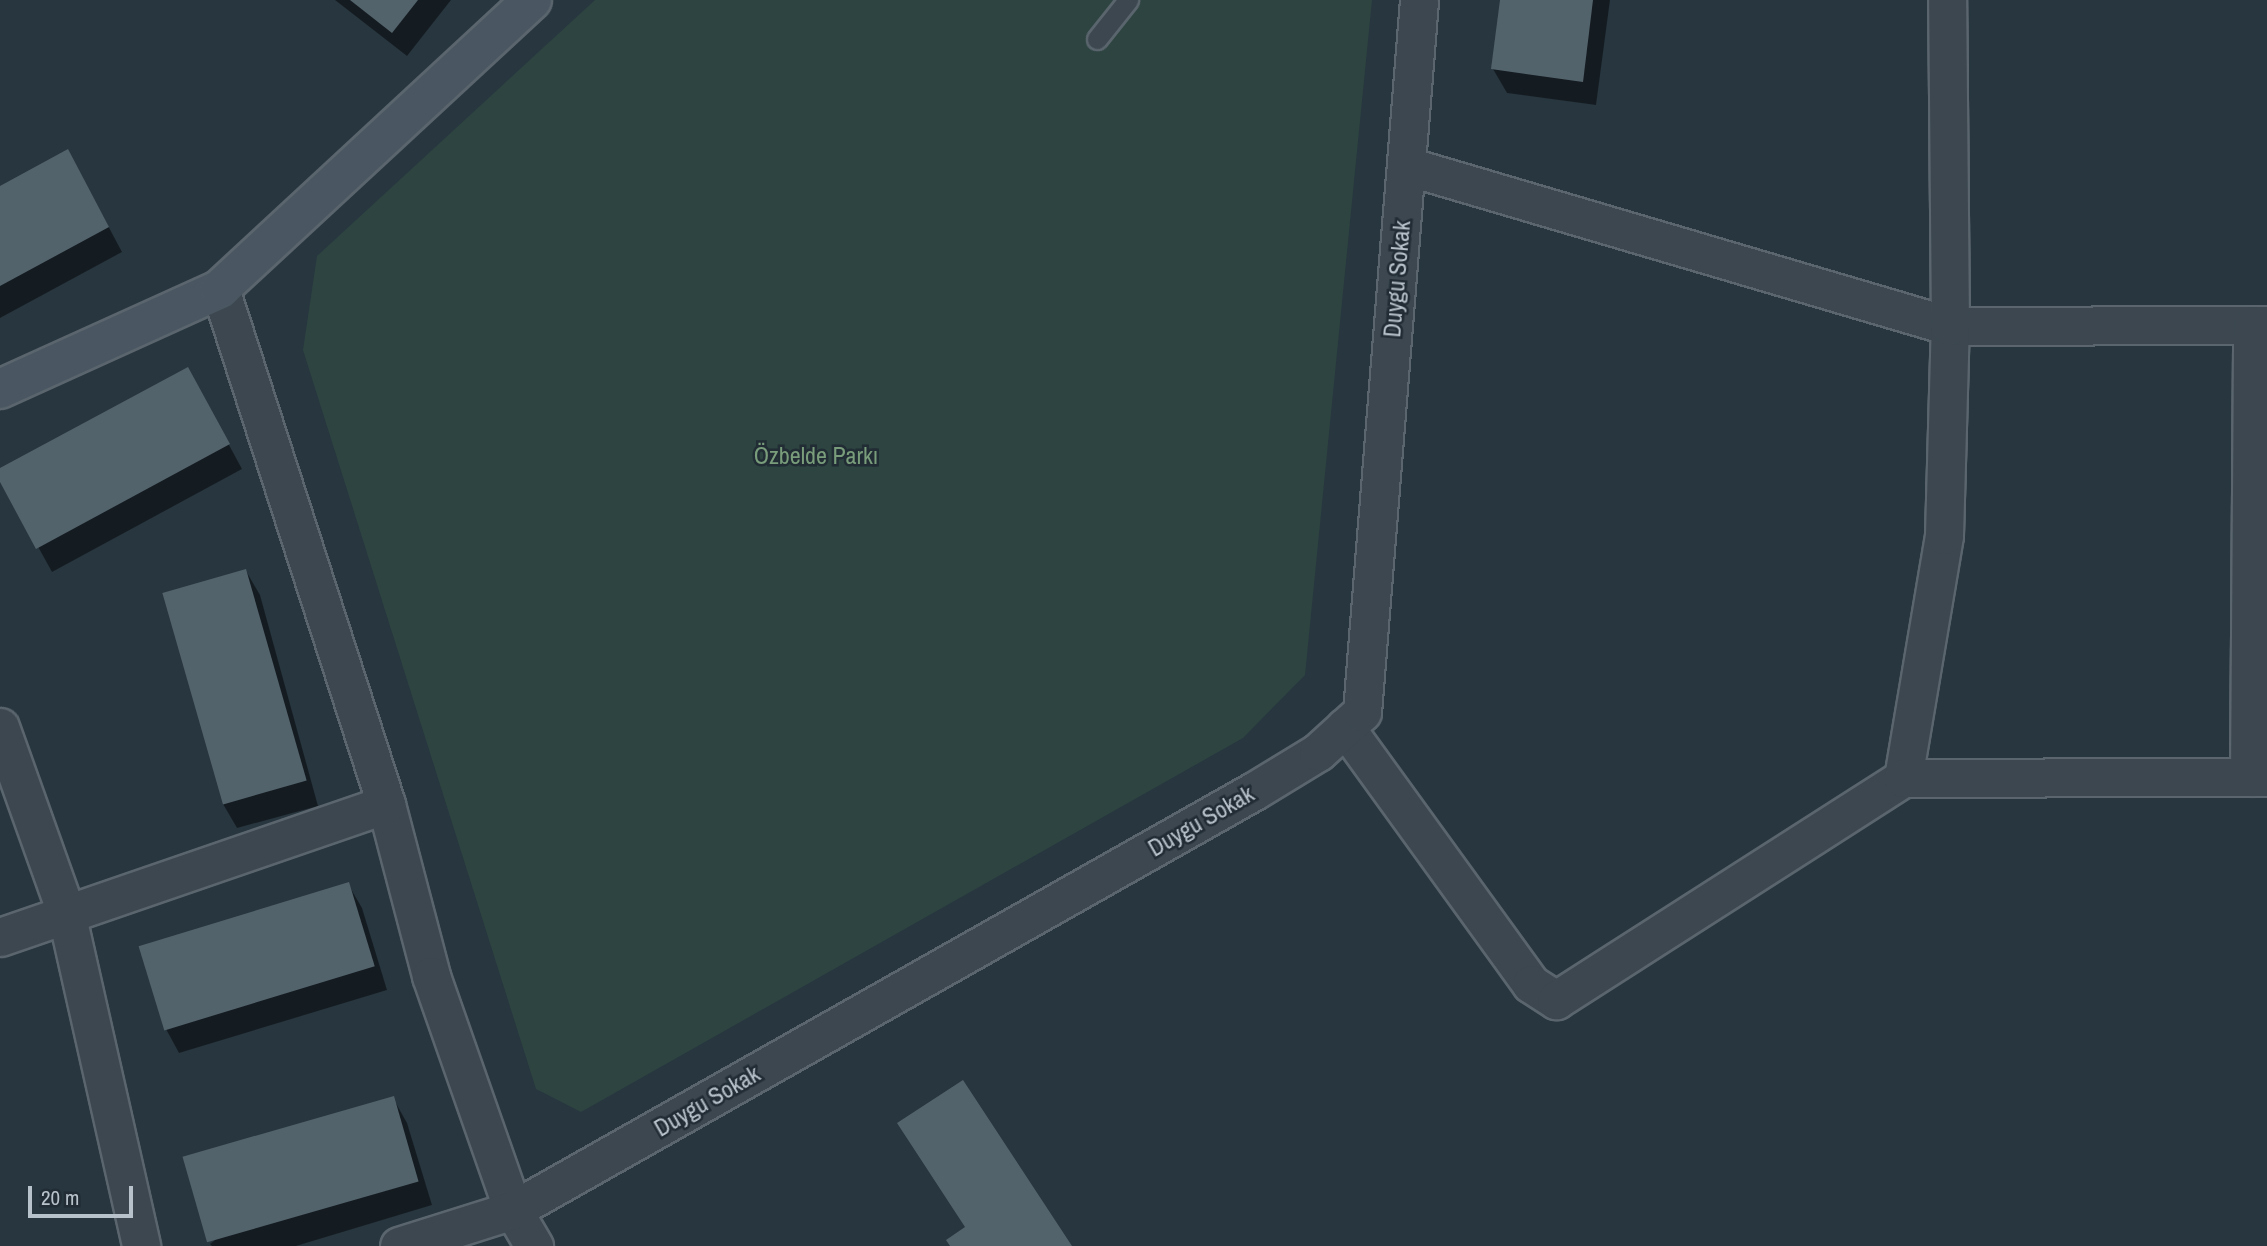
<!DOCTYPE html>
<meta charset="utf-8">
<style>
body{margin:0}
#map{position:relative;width:2267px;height:1246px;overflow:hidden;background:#28363f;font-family:"Archivo Narrow",sans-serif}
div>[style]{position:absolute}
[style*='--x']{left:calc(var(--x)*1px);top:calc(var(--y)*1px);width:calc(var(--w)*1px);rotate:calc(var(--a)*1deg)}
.green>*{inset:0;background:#2d4441}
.shadow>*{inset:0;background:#0007}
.building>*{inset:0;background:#53636c;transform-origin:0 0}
.roads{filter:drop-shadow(2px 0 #5a656d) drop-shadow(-2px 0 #5a656d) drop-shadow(0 2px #5a656d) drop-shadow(0 -2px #5a656d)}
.lane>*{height:19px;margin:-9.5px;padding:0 9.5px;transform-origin:9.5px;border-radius:9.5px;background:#3c474f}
.street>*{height:37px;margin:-18.5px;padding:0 18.5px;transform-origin:18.5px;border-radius:18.5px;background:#3c474f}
.secondary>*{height:38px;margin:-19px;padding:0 19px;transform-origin:19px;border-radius:19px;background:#4a5762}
span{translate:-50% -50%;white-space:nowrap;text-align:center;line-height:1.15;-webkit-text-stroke:5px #212c34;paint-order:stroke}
.street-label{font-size:24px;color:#b8c2ca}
.park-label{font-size:24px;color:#799d7b}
.scale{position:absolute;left:28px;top:1186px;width:105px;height:32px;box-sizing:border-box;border:4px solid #b8c2ca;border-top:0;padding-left:9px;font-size:21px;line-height:24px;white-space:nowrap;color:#b8c2ca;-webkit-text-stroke:5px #212c34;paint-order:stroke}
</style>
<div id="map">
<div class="green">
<i style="clip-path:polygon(595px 0,1372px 0,1305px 675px,1243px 738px,581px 1112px,536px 1089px,303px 350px,317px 256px)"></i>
</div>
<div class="shadow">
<i style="clip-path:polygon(335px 0,451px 0,407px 56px)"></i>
<i style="clip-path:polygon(1502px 0,1610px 0,1596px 105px,1507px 93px,1493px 69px)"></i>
<i style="clip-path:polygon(81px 175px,122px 252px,0 318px,0 188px)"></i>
<i style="clip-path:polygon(201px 393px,242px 469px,52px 572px,0 478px,0 470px)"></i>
<i style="clip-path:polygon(246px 571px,260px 595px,318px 806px,237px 828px,223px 804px)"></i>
<i style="clip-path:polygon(348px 884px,362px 908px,387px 990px,179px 1053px,166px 1029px)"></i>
<i style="clip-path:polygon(393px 1098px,407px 1123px,432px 1205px,296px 1246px,212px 1246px,210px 1244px)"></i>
</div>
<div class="building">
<i style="clip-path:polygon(350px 0,418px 0,392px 33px)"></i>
<i style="clip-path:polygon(1500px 0,1593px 0,1583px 82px,1491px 69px)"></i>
<i style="clip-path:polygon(68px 149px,109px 227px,0 286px,0 186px)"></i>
<i style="clip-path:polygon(188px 367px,230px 444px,36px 549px,0 482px,0 468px)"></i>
<i style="left:246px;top:569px;width:220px;height:87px;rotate:74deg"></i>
<i style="left:349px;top:882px;width:88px;height:220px;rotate:73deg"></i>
<i style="clip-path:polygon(963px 1080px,1072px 1246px,950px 1246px,946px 1240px,965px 1227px,897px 1123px)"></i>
<i style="left:394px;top:1096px;width:89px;height:220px;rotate:74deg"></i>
</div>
<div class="roads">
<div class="lane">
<i style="--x:1097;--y:39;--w:50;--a:-51.5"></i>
</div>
<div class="street">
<i style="--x:1407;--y:166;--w:566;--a:16.42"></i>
<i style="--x:1950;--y:326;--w:317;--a:-0.2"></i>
<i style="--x:220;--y:289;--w:541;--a:72.13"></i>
<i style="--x:386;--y:804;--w:178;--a:75.3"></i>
<i style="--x:431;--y:976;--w:248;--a:70.7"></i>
<i style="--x:513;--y:1210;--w:42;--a:59.7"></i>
<i style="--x:0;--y:727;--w:196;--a:70.4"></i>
<i style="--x:66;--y:912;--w:342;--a:77.3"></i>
<i style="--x:1345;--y:727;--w:317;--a:54.1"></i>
<i style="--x:1531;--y:984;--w:30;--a:33"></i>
<i style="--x:1556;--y:1000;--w:412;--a:-32.6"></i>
<i style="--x:1903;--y:778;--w:246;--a:-80.4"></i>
<i style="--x:1944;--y:535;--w:209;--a:-88.4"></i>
<i style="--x:1950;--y:326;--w:326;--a:-90.5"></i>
<i style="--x:2249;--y:777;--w:452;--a:-89.6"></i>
<i style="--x:1903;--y:778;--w:364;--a:-0.2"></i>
<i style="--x:0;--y:937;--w:408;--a:-19"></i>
<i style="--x:399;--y:1246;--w:120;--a:-17.5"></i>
<i style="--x:513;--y:1210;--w:851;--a:-29.49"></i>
<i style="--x:1254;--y:791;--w:75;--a:-31.4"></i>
<i style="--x:1318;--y:752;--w:59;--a:-42.3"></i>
<i style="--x:1362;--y:712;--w:714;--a:-85.42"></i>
</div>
<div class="secondary">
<i style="--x:0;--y:389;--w:242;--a:-24.4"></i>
<i style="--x:220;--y:289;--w:425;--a:-42.8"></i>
</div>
</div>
<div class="street-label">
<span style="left:1397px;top:279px;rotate:-85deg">Duygu Sokak</span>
<span style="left:1201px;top:821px;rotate:-30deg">Duygu Sokak</span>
<span style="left:707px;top:1101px;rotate:-30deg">Duygu Sokak</span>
</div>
<div class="park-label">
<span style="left:816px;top:456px">Özbelde Parkı</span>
</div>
<div class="scale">20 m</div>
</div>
